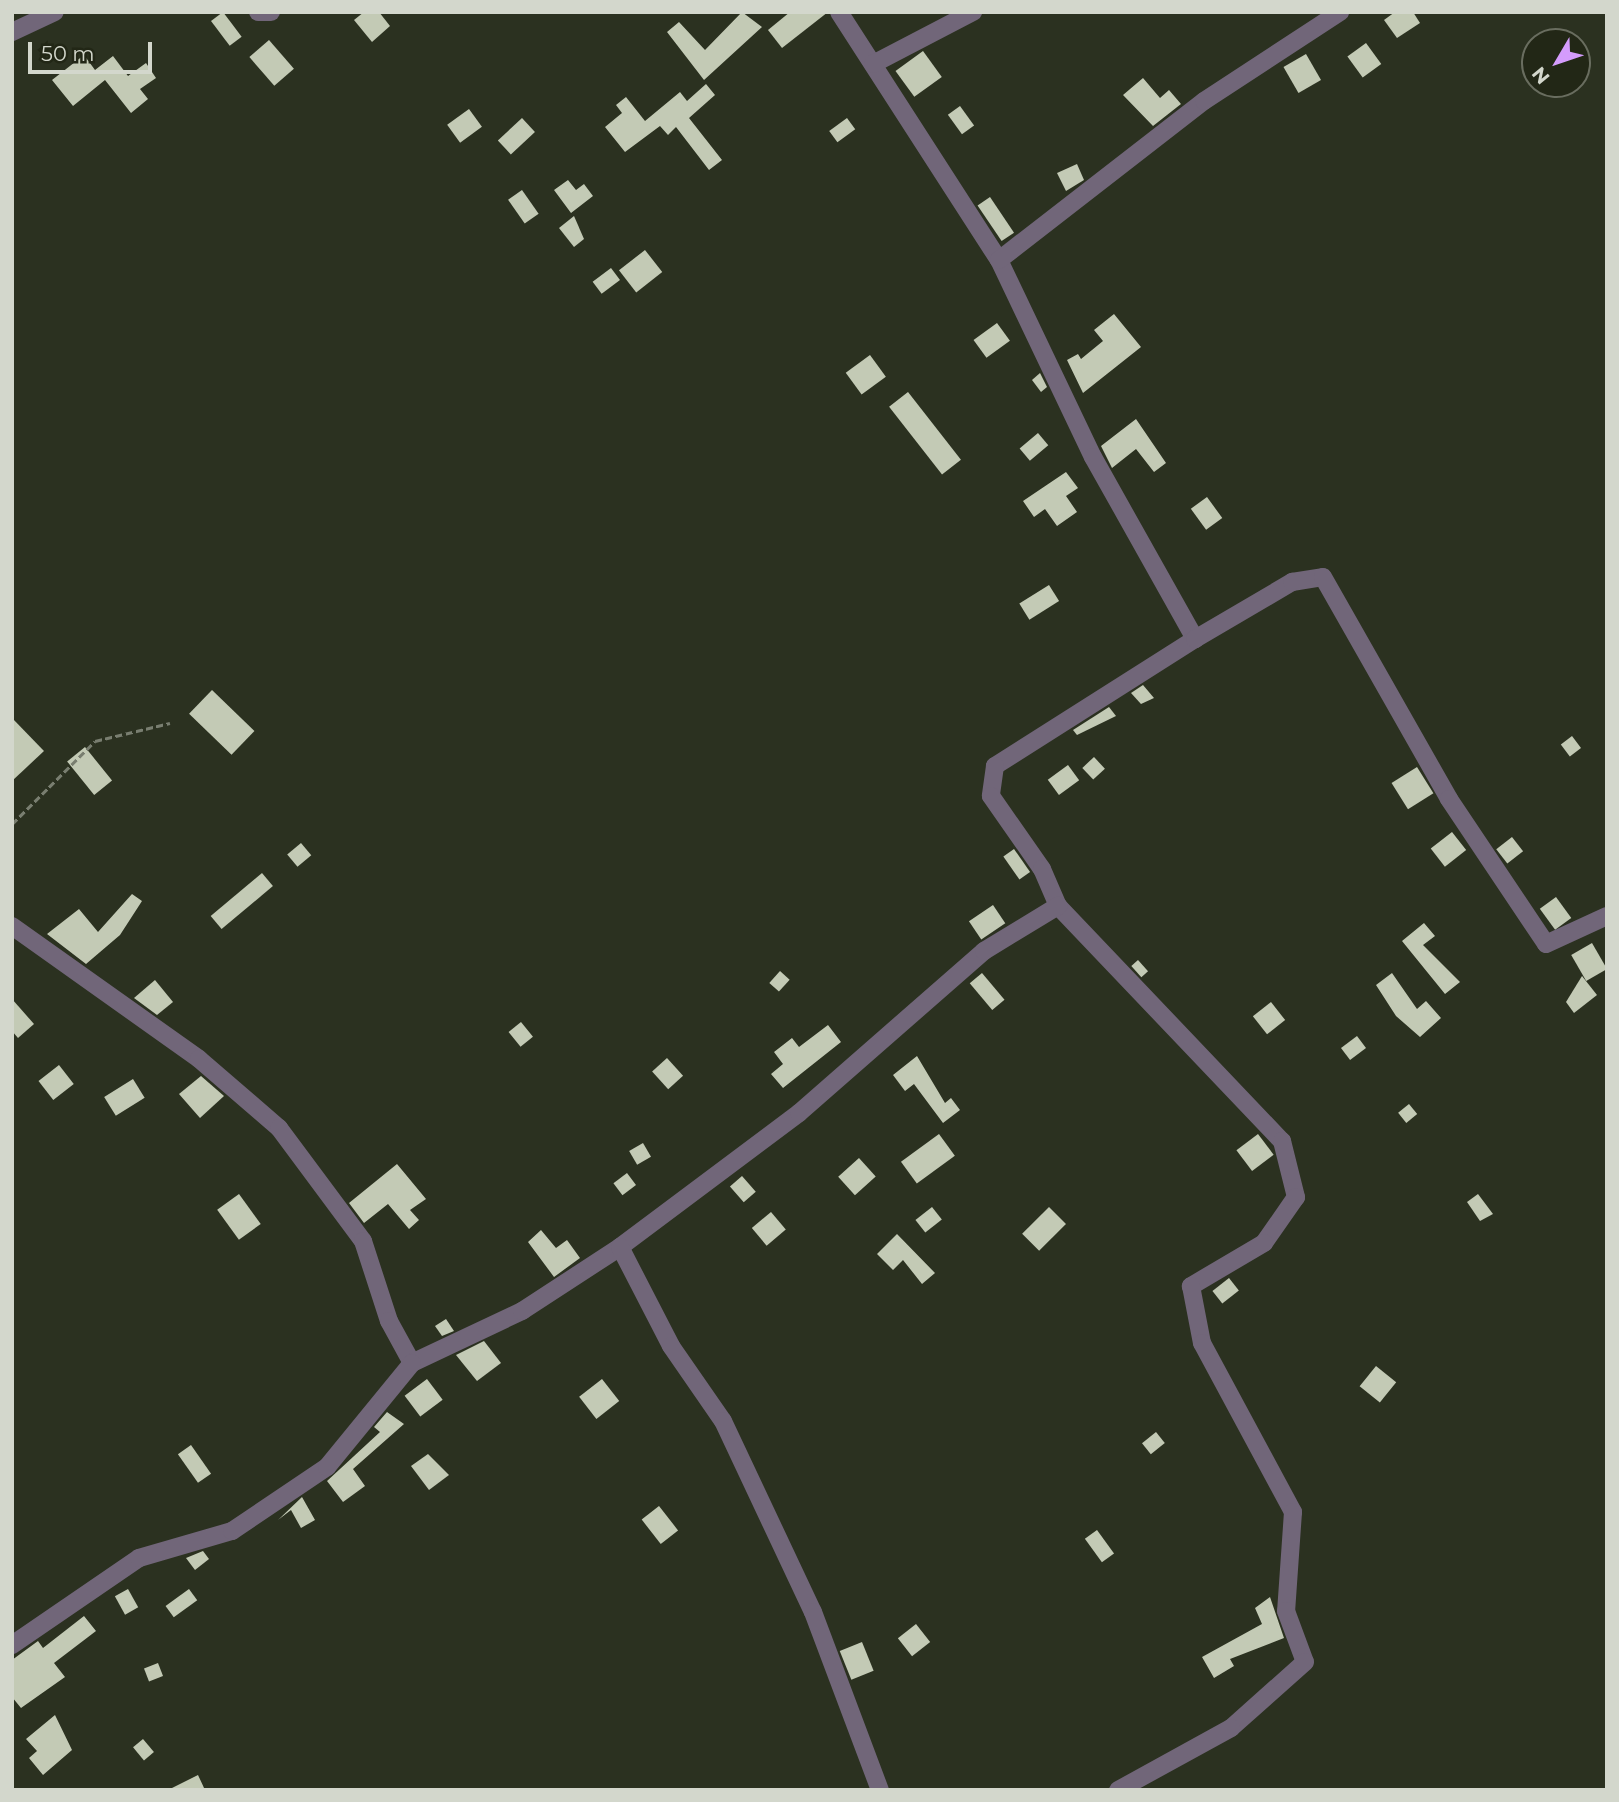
<!DOCTYPE html>
<style>
body{margin:0}
#map{position:relative;width:1619px;height:1802px;overflow:hidden;background:#2b3120;font-family:Montserrat,sans-serif}
div>[style]{position:absolute}
[style*='--x']{left:calc(var(--x)*1px);top:calc(var(--y)*1px);width:calc(var(--w)*1px);rotate:calc(var(--a)*1deg)}
.building>*{inset:0;background:#c3cab5;transform-origin:0 0}
.path>*{height:2.5px;margin-top:-1.25px;transform-origin:0;background:repeating-linear-gradient(90deg,#797e70 0 7px,transparent 0 10.5px)}
.minor>*{height:18px;margin:-9px;padding:0 9px;transform-origin:9px;border-radius:9px;background:#716679}
span{translate:-50% -50%;white-space:nowrap;text-align:center;line-height:1.15;-webkit-text-stroke:7px #222716;paint-order:stroke}
.frame{position:absolute;inset:0;border:14px solid #d3d7cc;pointer-events:none}
.north{position:absolute;left:1521px;top:28px;width:70px;height:70px;box-sizing:border-box;background:#222716;border:2px solid #696d5f;border-radius:50%;rotate:231deg;font-size:19px;font-weight:700;line-height:28px;text-align:center;color:#d3d7cc}
.north::after{content:'';display:block;margin:auto;width:24px;height:32px;background:#d49cfc;clip-path:polygon(50% 0,100% 100%,50% 72%,0 100%)}
.scale{position:absolute;left:28px;top:42px;width:124px;height:32px;box-sizing:border-box;border:4px solid #d3d7cc;border-top:0;padding-left:9px;font-size:21px;line-height:24px;white-space:nowrap;color:#d3d7cc;-webkit-text-stroke:5px #222716;paint-order:stroke}
</style>
<div id="map">
<div class="building">
<i style="left:223px;top:12px;width:31px;height:15px;rotate:53deg"></i>
<i style="clip-path:polygon(364px 12px,379px 12px,390px 26px,372px 42px,354px 20px)"></i>
<i style="clip-path:polygon(742px 12px,762px 27px,704px 80px,667px 32px,679px 22px,705px 50px)"></i>
<i style="clip-path:polygon(790px 12px,828px 12px,782px 48px,768px 30px)"></i>
<i style="clip-path:polygon(1395px 12px,1413px 12px,1420px 23px,1397px 38px,1384px 20px)"></i>
<i style="left:269px;top:40px;width:38px;height:26px;rotate:49deg"></i>
<i style="left:1366px;top:43px;width:26px;height:23px;rotate:54deg"></i>
<i style="left:923px;top:51px;width:32px;height:34px;rotate:54deg"></i>
<i style="left:1306px;top:54px;width:30px;height:26px;rotate:60deg"></i>
<i style="clip-path:polygon(84px 55px,95px 70px,113px 56px,128px 76px,146px 63px,156px 78px,140px 89px,148px 99px,131px 113px,105px 80px,73px 106px,52px 80px)"></i>
<i style="clip-path:polygon(1143px 78px,1160px 98px,1169px 90px,1181px 104px,1153px 126px,1123px 95px)"></i>
<i style="clip-path:polygon(706px 84px,715px 95px,689px 118px,722px 160px,709px 170px,676px 127px,668px 135px,660px 126px,625px 152px,605px 127px,622px 113px,616px 105px,626px 97px,645px 121px,680px 92px,687px 101px)"></i>
<i style="left:960px;top:106px;width:24px;height:15px;rotate:54deg"></i>
<i style="left:469px;top:109px;width:22px;height:27px;rotate:54deg"></i>
<i style="left:522px;top:118px;width:19px;height:33px;rotate:47deg"></i>
<i style="left:847px;top:118px;width:14px;height:22px;rotate:54deg"></i>
<i style="clip-path:polygon(1077px 164px,1084px 180px,1066px 191px,1057px 173px)"></i>
<i style="clip-path:polygon(568px 180px,576px 190px,584px 184px,593px 196px,571px 213px,554px 190px)"></i>
<i style="left:522px;top:190px;width:29px;height:17px;rotate:55deg"></i>
<i style="left:990px;top:197px;width:43px;height:15px;rotate:56deg"></i>
<i style="clip-path:polygon(574px 216px,584px 239px,574px 247px,559px 228px)"></i>
<i style="left:645px;top:250px;width:28px;height:33px;rotate:52deg"></i>
<i style="left:611px;top:268px;width:15px;height:23px;rotate:53deg"></i>
<i style="clip-path:polygon(1114px 314px,1141px 347px,1083px 393px,1067px 360px,1078px 354px,1081px 359px,1103px 341px,1094px 330px)"></i>
<i style="left:997px;top:323px;width:22px;height:29px;rotate:54deg"></i>
<i style="left:870px;top:355px;width:27px;height:30px;rotate:54deg"></i>
<i style="clip-path:polygon(1040px 373px,1047px 387px,1041px 392px,1032px 380px)"></i>
<i style="left:908px;top:392px;width:86px;height:24px;rotate:52deg"></i>
<i style="clip-path:polygon(1136px 419px,1166px 463px,1154px 472px,1136px 449px,1112px 468px,1101px 446px)"></i>
<i style="left:1038px;top:433px;width:16px;height:24px;rotate:50deg"></i>
<i style="clip-path:polygon(1066px 472px,1078px 488px,1066px 496px,1077px 512px,1057px 526px,1045px 509px,1034px 517px,1023px 501px)"></i>
<i style="left:1207px;top:497px;width:26px;height:20px;rotate:54deg"></i>
<i style="left:1049px;top:585px;width:19px;height:35px;rotate:58deg"></i>
<i style="clip-path:polygon(1143px 685px,1154px 698px,1141px 704px,1131px 693px)"></i>
<i style="left:212px;top:690px;width:59px;height:33px;rotate:44deg"></i>
<i style="clip-path:polygon(1109px 707px,1116px 716px,1077px 735px,1073px 730px)"></i>
<i style="clip-path:polygon(12px 718px,44px 751px,12px 781px)"></i>
<i style="left:1572px;top:736px;width:15px;height:14px;rotate:53deg"></i>
<i style="left:85px;top:747px;width:43px;height:23px;rotate:51deg"></i>
<i style="left:1094px;top:757px;width:16px;height:16px;rotate:47deg"></i>
<i style="left:1068px;top:765px;width:19px;height:25px;rotate:54deg"></i>
<i style="left:1417px;top:767px;width:31px;height:30px;rotate:58deg"></i>
<i style="left:1452px;top:832px;width:23px;height:27px;rotate:52deg"></i>
<i style="left:1512px;top:837px;width:18px;height:20px;rotate:52deg"></i>
<i style="left:301px;top:843px;width:16px;height:18px;rotate:50deg"></i>
<i style="left:1014px;top:849px;width:28px;height:13px;rotate:55deg"></i>
<i style="left:262px;top:873px;width:17px;height:67px;rotate:50deg"></i>
<i style="clip-path:polygon(132px 894px,142px 901px,120px 935px,86px 964px,47px 934px,79px 909px,98px 932px)"></i>
<i style="left:1556px;top:897px;width:26px;height:20px;rotate:54deg"></i>
<i style="left:993px;top:905px;width:22px;height:29px;rotate:56deg"></i>
<i style="clip-path:polygon(1424px 923px,1435px 936px,1423px 945px,1460px 982px,1445px 994px,1402px 941px)"></i>
<i style="left:1592px;top:943px;width:30px;height:24px;rotate:60deg"></i>
<i style="left:1138px;top:960px;width:15px;height:9px;rotate:48deg"></i>
<i style="left:780px;top:971px;width:13px;height:16px;rotate:42deg"></i>
<i style="left:982px;top:973px;width:35px;height:16px;rotate:50deg"></i>
<i style="clip-path:polygon(1392px 973px,1417px 1009px,1426px 1001px,1441px 1018px,1420px 1037px,1396px 1016px,1376px 985px)"></i>
<i style="clip-path:polygon(1582px 976px,1597px 995px,1574px 1013px,1566px 1002px)"></i>
<i style="clip-path:polygon(155px 980px,173px 1002px,157px 1015px,134px 998px)"></i>
<i style="clip-path:polygon(12px 999px,34px 1024px,18px 1038px,12px 1031px)"></i>
<i style="left:1271px;top:1002px;width:23px;height:23px;rotate:52deg"></i>
<i style="left:521px;top:1022px;width:19px;height:16px;rotate:51deg"></i>
<i style="clip-path:polygon(828px 1025px,841px 1042px,783px 1088px,771px 1074px,783px 1064px,774px 1052px,792px 1038px,799px 1047px)"></i>
<i style="left:1357px;top:1036px;width:15px;height:20px;rotate:53deg"></i>
<i style="clip-path:polygon(917px 1056px,945px 1103px,951px 1098px,960px 1110px,943px 1123px,914px 1084px,905px 1091px,893px 1075px)"></i>
<i style="left:667px;top:1058px;width:24px;height:20px;rotate:48deg"></i>
<i style="left:59px;top:1065px;width:24px;height:26px;rotate:52deg"></i>
<i style="clip-path:polygon(201px 1076px,224px 1096px,200px 1118px,179px 1094px)"></i>
<i style="left:133px;top:1079px;width:22px;height:34px;rotate:58deg"></i>
<i style="left:1409px;top:1104px;width:13px;height:14px;rotate:51deg"></i>
<i style="left:939px;top:1134px;width:27px;height:47px;rotate:54deg"></i>
<i style="left:1258px;top:1134px;width:26px;height:27px;rotate:53deg"></i>
<i style="left:643px;top:1143px;width:16px;height:16px;rotate:60deg"></i>
<i style="left:859px;top:1158px;width:25px;height:28px;rotate:48deg"></i>
<i style="clip-path:polygon(397px 1164px,426px 1199px,410px 1210px,419px 1220px,409px 1229px,388px 1204px,364px 1223px,349px 1203px)"></i>
<i style="left:627px;top:1173px;width:15px;height:17px;rotate:53deg"></i>
<i style="left:742px;top:1176px;width:21px;height:16px;rotate:49deg"></i>
<i style="left:239px;top:1194px;width:37px;height:27px;rotate:54deg"></i>
<i style="clip-path:polygon(1478px 1194px,1493px 1214px,1480px 1221px,1467px 1202px)"></i>
<i style="left:932px;top:1207px;width:16px;height:21px;rotate:52deg"></i>
<i style="left:1049px;top:1207px;width:24px;height:38px;rotate:45deg"></i>
<i style="left:771px;top:1212px;width:23px;height:25px;rotate:50deg"></i>
<i style="clip-path:polygon(541px 1230px,556px 1248px,567px 1240px,580px 1258px,554px 1277px,528px 1242px)"></i>
<i style="clip-path:polygon(897px 1234px,935px 1273px,922px 1284px,903px 1260px,893px 1270px,877px 1254px)"></i>
<i style="left:1229px;top:1278px;width:16px;height:21px;rotate:52deg"></i>
<i style="clip-path:polygon(446px 1319px,454px 1331px,442px 1336px,435px 1326px)"></i>
<i style="clip-path:polygon(484px 1341px,501px 1363px,477px 1381px,456px 1355px)"></i>
<i style="left:1376px;top:1366px;width:26px;height:26px;rotate:39deg"></i>
<i style="left:427px;top:1379px;width:26px;height:28px;rotate:53deg"></i>
<i style="left:602px;top:1379px;width:28px;height:29px;rotate:52deg"></i>
<i style="clip-path:polygon(387px 1412px,404px 1424px,353px 1469px,365px 1486px,343px 1502px,327px 1481px,380px 1432px,374px 1427px)"></i>
<i style="left:1156px;top:1432px;width:14px;height:18px;rotate:51deg"></i>
<i style="left:191px;top:1445px;width:35px;height:16px;rotate:55deg"></i>
<i style="clip-path:polygon(428px 1454px,449px 1475px,429px 1490px,411px 1466px)"></i>
<i style="clip-path:polygon(302px 1497px,315px 1520px,301px 1528px,291px 1510px,278px 1520px)"></i>
<i style="left:659px;top:1506px;width:31px;height:22px;rotate:52deg"></i>
<i style="left:1097px;top:1530px;width:29px;height:15px;rotate:54deg"></i>
<i style="clip-path:polygon(203px 1551px,209px 1559px,195px 1570px,186px 1558px)"></i>
<i style="left:128px;top:1589px;width:21px;height:15px;rotate:61deg"></i>
<i style="left:189px;top:1589px;width:14px;height:29px;rotate:54deg"></i>
<i style="clip-path:polygon(1270px 1597px,1284px 1638px,1230px 1659px,1234px 1666px,1214px 1678px,1202px 1657px,1262px 1624px,1255px 1608px)"></i>
<i style="clip-path:polygon(84px 1616px,96px 1631px,54px 1663px,65px 1677px,21px 1708px,12px 1697px,12px 1660px,38px 1641px,43px 1648px)"></i>
<i style="left:916px;top:1624px;width:23px;height:23px;rotate:52deg"></i>
<i style="left:862px;top:1642px;width:31px;height:24px;rotate:68deg"></i>
<i style="left:158px;top:1663px;width:14px;height:15px;rotate:69deg"></i>
<i style="clip-path:polygon(55px 1715px,72px 1750px,43px 1775px,29px 1758px,37px 1751px,26px 1739px)"></i>
<i style="left:143px;top:1739px;width:17px;height:13px;rotate:50deg"></i>
<i style="clip-path:polygon(198px 1775px,205px 1790px,168px 1790px)"></i>
</div>
<div class="path">
<i style="--x:12;--y:824;--w:117;--a:-45"></i>
<i style="--x:95;--y:741;--w:77;--a:-13.5"></i>
</div>
<div class="minor">
<i style="--x:258;--y:12;--w:13;--a:0"></i>
<i style="--x:839;--y:12;--w:295;--a:57.2"></i>
<i style="--x:999;--y:260;--w:218;--a:64.5"></i>
<i style="--x:1093;--y:457;--w:209;--a:60.7"></i>
<i style="--x:1195;--y:639;--w:237;--a:147.6"></i>
<i style="--x:995;--y:766;--w:30;--a:98"></i>
<i style="--x:991;--y:796;--w:89;--a:55.1"></i>
<i style="--x:1042;--y:869;--w:40;--a:66.6"></i>
<i style="--x:1058;--y:906;--w:325;--a:46.4"></i>
<i style="--x:1282;--y:1141;--w:58;--a:76"></i>
<i style="--x:1296;--y:1197;--w:56;--a:124.8"></i>
<i style="--x:1264;--y:1243;--w:85;--a:149.5"></i>
<i style="--x:1191;--y:1286;--w:58;--a:79.1"></i>
<i style="--x:1202;--y:1343;--w:192;--a:61.7"></i>
<i style="--x:1293;--y:1512;--w:99;--a:94"></i>
<i style="--x:1286;--y:1611;--w:54;--a:69.6"></i>
<i style="--x:1305;--y:1662;--w:99;--a:138.3"></i>
<i style="--x:1231;--y:1728;--w:129;--a:151.2"></i>
<i style="--x:12;--y:32;--w:47;--a:-24.9"></i>
<i style="--x:873;--y:64;--w:113;--a:-27.5"></i>
<i style="--x:999;--y:260;--w:259;--a:-37.8"></i>
<i style="--x:1204;--y:101;--w:163;--a:-33.2"></i>
<i style="--x:1195;--y:639;--w:113;--a:-30.4"></i>
<i style="--x:1292;--y:582;--w:31;--a:-9"></i>
<i style="--x:1323;--y:577;--w:255;--a:60.4"></i>
<i style="--x:1449;--y:799;--w:174;--a:56.2"></i>
<i style="--x:1546;--y:944;--w:67;--a:-24.7"></i>
<i style="--x:12;--y:926;--w:229;--a:35.4"></i>
<i style="--x:199;--y:1059;--w:106;--a:40.8"></i>
<i style="--x:279;--y:1128;--w:141;--a:53.4"></i>
<i style="--x:363;--y:1241;--w:84;--a:72"></i>
<i style="--x:389;--y:1321;--w:48;--a:61.3"></i>
<i style="--x:412;--y:1363;--w:122;--a:-25.3"></i>
<i style="--x:522;--y:1311;--w:117;--a:-33.1"></i>
<i style="--x:620;--y:1247;--w:224;--a:-36.8"></i>
<i style="--x:799;--y:1113;--w:246;--a:-41.2"></i>
<i style="--x:984;--y:951;--w:87;--a:-31.3"></i>
<i style="--x:620;--y:1247;--w:111;--a:62.7"></i>
<i style="--x:671;--y:1346;--w:91;--a:55.3"></i>
<i style="--x:723;--y:1421;--w:211;--a:64.8"></i>
<i style="--x:813;--y:1612;--w:190;--a:69.4"></i>
<i style="--x:12;--y:1645;--w:154;--a:-34.4"></i>
<i style="--x:139;--y:1558;--w:97;--a:-16.2"></i>
<i style="--x:232;--y:1531;--w:115;--a:-34"></i>
<i style="--x:327;--y:1467;--w:134;--a:-50.7"></i>
</div>
<div class="frame"></div>
<div class="north">N</div>
<div class="scale">50 m</div>
</div>
